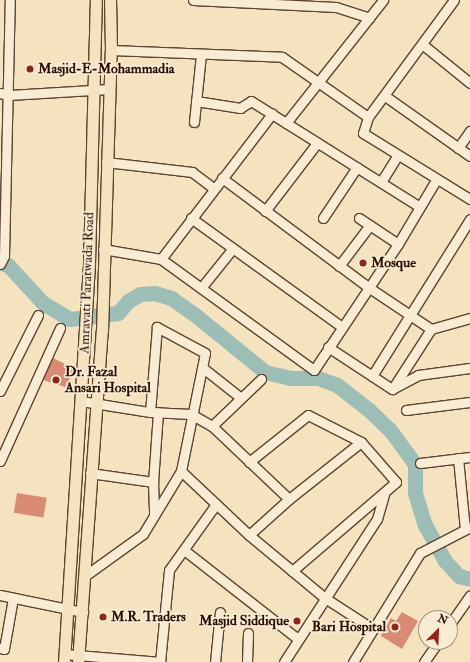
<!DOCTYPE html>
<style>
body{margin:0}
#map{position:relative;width:470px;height:662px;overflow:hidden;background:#f5e2be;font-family:"IM FELL Double Pica",serif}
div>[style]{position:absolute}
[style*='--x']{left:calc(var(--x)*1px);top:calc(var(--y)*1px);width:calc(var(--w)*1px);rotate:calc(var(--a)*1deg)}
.river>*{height:15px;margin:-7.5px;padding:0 7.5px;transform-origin:7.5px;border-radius:7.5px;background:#9dbdb7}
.building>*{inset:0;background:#d88a74;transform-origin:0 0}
.roads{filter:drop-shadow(1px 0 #5e4330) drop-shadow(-1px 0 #5e4330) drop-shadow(0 1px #5e4330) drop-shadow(0 -1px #5e4330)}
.minor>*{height:9px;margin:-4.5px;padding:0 4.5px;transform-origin:4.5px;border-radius:4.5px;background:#f8ecd5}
.major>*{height:11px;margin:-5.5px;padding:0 5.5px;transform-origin:5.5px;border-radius:5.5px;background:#f5e2be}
.dots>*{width:11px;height:11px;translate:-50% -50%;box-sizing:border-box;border:2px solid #f8ecd5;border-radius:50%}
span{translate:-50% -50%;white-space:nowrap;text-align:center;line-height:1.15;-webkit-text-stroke:3.5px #f8ecd5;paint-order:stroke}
.poi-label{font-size:14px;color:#2c0e00;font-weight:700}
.left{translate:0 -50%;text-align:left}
.right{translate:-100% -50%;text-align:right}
.street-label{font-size:14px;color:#2c0e00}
.north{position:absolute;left:418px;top:610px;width:40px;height:40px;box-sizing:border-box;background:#f8ecd5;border:1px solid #a69380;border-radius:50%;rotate:24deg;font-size:11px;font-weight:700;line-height:16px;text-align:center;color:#2c0e00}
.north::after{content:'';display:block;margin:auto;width:14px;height:18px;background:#8f2418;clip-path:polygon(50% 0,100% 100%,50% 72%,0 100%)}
</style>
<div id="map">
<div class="river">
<i style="--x:0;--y:263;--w:8;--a:14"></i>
<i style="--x:8;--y:265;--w:52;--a:47.4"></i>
<i style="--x:43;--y:303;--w:31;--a:31"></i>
<i style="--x:70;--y:319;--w:48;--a:-7.1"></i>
<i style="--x:118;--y:313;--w:16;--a:-50"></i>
<i style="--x:128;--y:301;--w:14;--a:-30"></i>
<i style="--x:140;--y:294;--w:15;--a:-4"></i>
<i style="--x:155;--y:293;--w:17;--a:17"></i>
<i style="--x:171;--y:298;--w:28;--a:35"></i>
<i style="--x:194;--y:314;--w:92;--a:39.2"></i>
<i style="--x:265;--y:372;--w:26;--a:13"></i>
<i style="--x:290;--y:378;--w:28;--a:0"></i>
<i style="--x:318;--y:378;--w:20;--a:20"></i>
<i style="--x:337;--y:385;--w:41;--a:38"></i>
<i style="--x:369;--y:410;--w:29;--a:44"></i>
<i style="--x:390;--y:430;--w:42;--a:53.7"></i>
<i style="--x:415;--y:464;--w:29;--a:90"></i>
<i style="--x:415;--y:493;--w:34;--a:73"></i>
<i style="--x:425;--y:525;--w:41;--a:60.9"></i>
<i style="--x:445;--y:561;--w:21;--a:47"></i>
<i style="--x:459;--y:576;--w:11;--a:15"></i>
</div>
<div class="building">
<i style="clip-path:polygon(53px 358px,75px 369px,65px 387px,43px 380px)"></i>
<i style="left:17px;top:493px;width:30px;height:20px;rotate:9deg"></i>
<i style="clip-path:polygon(402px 612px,418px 621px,402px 649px,381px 636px,391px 618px,396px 621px)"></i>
</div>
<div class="roads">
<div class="minor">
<i style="--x:193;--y:0;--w:143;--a:2.8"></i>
<i style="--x:336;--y:7;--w:35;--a:18"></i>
<i style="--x:422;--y:44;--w:62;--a:39.1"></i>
<i style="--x:111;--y:50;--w:171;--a:2.3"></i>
<i style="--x:282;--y:57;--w:105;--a:34.9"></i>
<i style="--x:368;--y:117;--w:145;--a:-53.7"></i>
<i style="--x:0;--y:93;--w:9;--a:13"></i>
<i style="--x:9;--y:95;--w:100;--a:-3.4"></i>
<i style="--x:385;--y:96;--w:104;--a:35.2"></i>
<i style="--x:196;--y:101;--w:45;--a:9"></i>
<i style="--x:240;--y:108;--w:13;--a:-32"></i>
<i style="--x:251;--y:101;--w:199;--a:32.1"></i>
<i style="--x:368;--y:117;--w:17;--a:107"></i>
<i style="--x:363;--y:133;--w:126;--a:31.7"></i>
<i style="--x:194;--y:122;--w:68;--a:-84.1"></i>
<i style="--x:286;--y:123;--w:157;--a:-51.7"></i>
<i style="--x:458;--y:148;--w:21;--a:-55"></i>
<i style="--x:106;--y:162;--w:87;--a:6.6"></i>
<i style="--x:192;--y:172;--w:26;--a:37"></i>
<i style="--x:222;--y:178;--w:182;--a:36.7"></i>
<i style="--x:368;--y:287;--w:76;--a:33.7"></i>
<i style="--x:431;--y:329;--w:41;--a:-15.8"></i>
<i style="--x:381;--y:182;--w:31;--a:-58"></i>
<i style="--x:265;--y:211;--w:86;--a:-52.6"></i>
<i style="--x:191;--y:218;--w:186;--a:35.8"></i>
<i style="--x:323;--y:218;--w:61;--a:-56.3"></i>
<i style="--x:359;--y:218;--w:47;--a:33.7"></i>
<i style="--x:103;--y:249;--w:59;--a:9.8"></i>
<i style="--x:161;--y:259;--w:189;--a:36"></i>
<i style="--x:314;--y:370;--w:151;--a:-56.3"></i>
<i style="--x:398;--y:244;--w:74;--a:-59.3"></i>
<i style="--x:161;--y:259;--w:183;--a:-52.6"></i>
<i style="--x:0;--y:264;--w:9;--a:-63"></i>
<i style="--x:4;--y:256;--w:256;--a:-88.7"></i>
<i style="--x:339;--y:266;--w:51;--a:-52.9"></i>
<i style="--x:201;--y:288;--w:51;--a:-51.3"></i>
<i style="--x:328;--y:347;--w:77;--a:33.3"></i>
<i style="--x:203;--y:368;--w:48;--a:38.3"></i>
<i style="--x:372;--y:376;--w:185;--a:-58"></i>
<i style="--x:393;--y:388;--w:70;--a:-57.2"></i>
<i style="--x:392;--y:389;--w:30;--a:-28"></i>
<i style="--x:418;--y:375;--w:52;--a:-7.7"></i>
<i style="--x:0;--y:391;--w:85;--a:-63.4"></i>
<i style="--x:81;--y:401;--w:70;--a:9.1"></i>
<i style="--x:150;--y:412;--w:41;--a:2.8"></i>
<i style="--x:191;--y:414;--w:24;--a:30"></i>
<i style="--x:212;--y:426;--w:106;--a:43.5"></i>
<i style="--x:406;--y:410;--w:64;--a:-7.1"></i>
<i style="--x:212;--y:426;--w:68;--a:-43.8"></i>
<i style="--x:458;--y:458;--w:72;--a:84.4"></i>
<i style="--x:0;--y:461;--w:146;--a:-65.7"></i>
<i style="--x:249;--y:462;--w:75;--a:-38.5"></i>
<i style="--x:308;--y:415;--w:59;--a:27"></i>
<i style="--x:361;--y:442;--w:53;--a:48.8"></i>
<i style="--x:396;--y:482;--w:137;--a:139.4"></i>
<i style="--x:420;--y:463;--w:50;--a:-6.8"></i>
<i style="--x:181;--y:471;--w:93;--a:43.3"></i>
<i style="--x:249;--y:535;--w:99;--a:39.7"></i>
<i style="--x:325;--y:598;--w:57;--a:32.9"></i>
<i style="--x:90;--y:473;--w:64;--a:8.1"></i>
<i style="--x:153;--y:482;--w:33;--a:88"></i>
<i style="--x:153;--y:482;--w:70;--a:-85.9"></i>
<i style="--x:249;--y:535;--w:54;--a:-42"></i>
<i style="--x:289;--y:499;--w:92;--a:-38.4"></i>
<i style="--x:184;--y:550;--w:145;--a:38"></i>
<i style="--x:86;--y:575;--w:70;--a:-35.7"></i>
<i style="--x:143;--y:534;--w:74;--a:-58.9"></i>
<i style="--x:181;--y:471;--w:120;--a:-78.5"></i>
<i style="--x:205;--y:353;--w:55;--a:-151.6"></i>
<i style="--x:157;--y:327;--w:85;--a:94.7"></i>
<i style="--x:0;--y:595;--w:85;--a:11.6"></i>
<i style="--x:450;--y:624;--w:35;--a:-55"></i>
<i style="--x:0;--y:648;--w:4;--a:14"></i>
<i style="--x:4;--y:649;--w:52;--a:-80"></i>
<i style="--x:65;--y:654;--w:96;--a:4.8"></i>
<i style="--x:160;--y:662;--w:92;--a:-84.4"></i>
<i style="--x:169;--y:570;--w:81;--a:-54.5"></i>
<i style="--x:215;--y:662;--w:50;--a:-84.3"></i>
<i style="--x:247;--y:662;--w:29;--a:-88"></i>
<i style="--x:284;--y:662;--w:171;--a:-57"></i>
<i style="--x:377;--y:519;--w:26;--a:-74"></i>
<i style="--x:353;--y:662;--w:128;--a:-58.4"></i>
<i style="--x:420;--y:553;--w:56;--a:-27.5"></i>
<i style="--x:424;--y:662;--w:24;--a:-55"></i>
</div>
<div class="major">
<i style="--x:64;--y:662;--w:400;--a:-86.4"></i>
<i style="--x:89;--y:263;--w:263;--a:-88.5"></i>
<i style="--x:78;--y:662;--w:332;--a:-85.9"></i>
<i style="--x:102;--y:331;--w:281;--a:-88.2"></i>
<i style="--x:111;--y:50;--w:50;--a:-91.1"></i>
</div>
</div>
<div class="dots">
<i style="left:30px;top:69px;background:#8f2418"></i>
<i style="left:363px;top:263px;background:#8f2418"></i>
<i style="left:56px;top:380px;background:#8f2418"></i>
<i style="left:103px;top:617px;background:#8f2418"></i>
<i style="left:297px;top:621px;background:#8f2418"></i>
<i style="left:395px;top:627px;background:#8f2418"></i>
</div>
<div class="poi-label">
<span class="left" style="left:38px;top:69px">Masjid-E-Mohammadia</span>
<span class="left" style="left:371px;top:263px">Mosque</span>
<span class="left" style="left:65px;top:380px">Dr. Fazal<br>Ansari Hospital</span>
<span class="left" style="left:111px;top:617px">M.R. Traders</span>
<span class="right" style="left:289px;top:621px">Masjid Siddique</span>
<span class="right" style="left:386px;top:627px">Bari Hospital</span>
</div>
<div class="street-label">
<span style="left:87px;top:283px;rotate:-88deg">Amravati Paratwada Road</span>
</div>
<div class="north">N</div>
</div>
